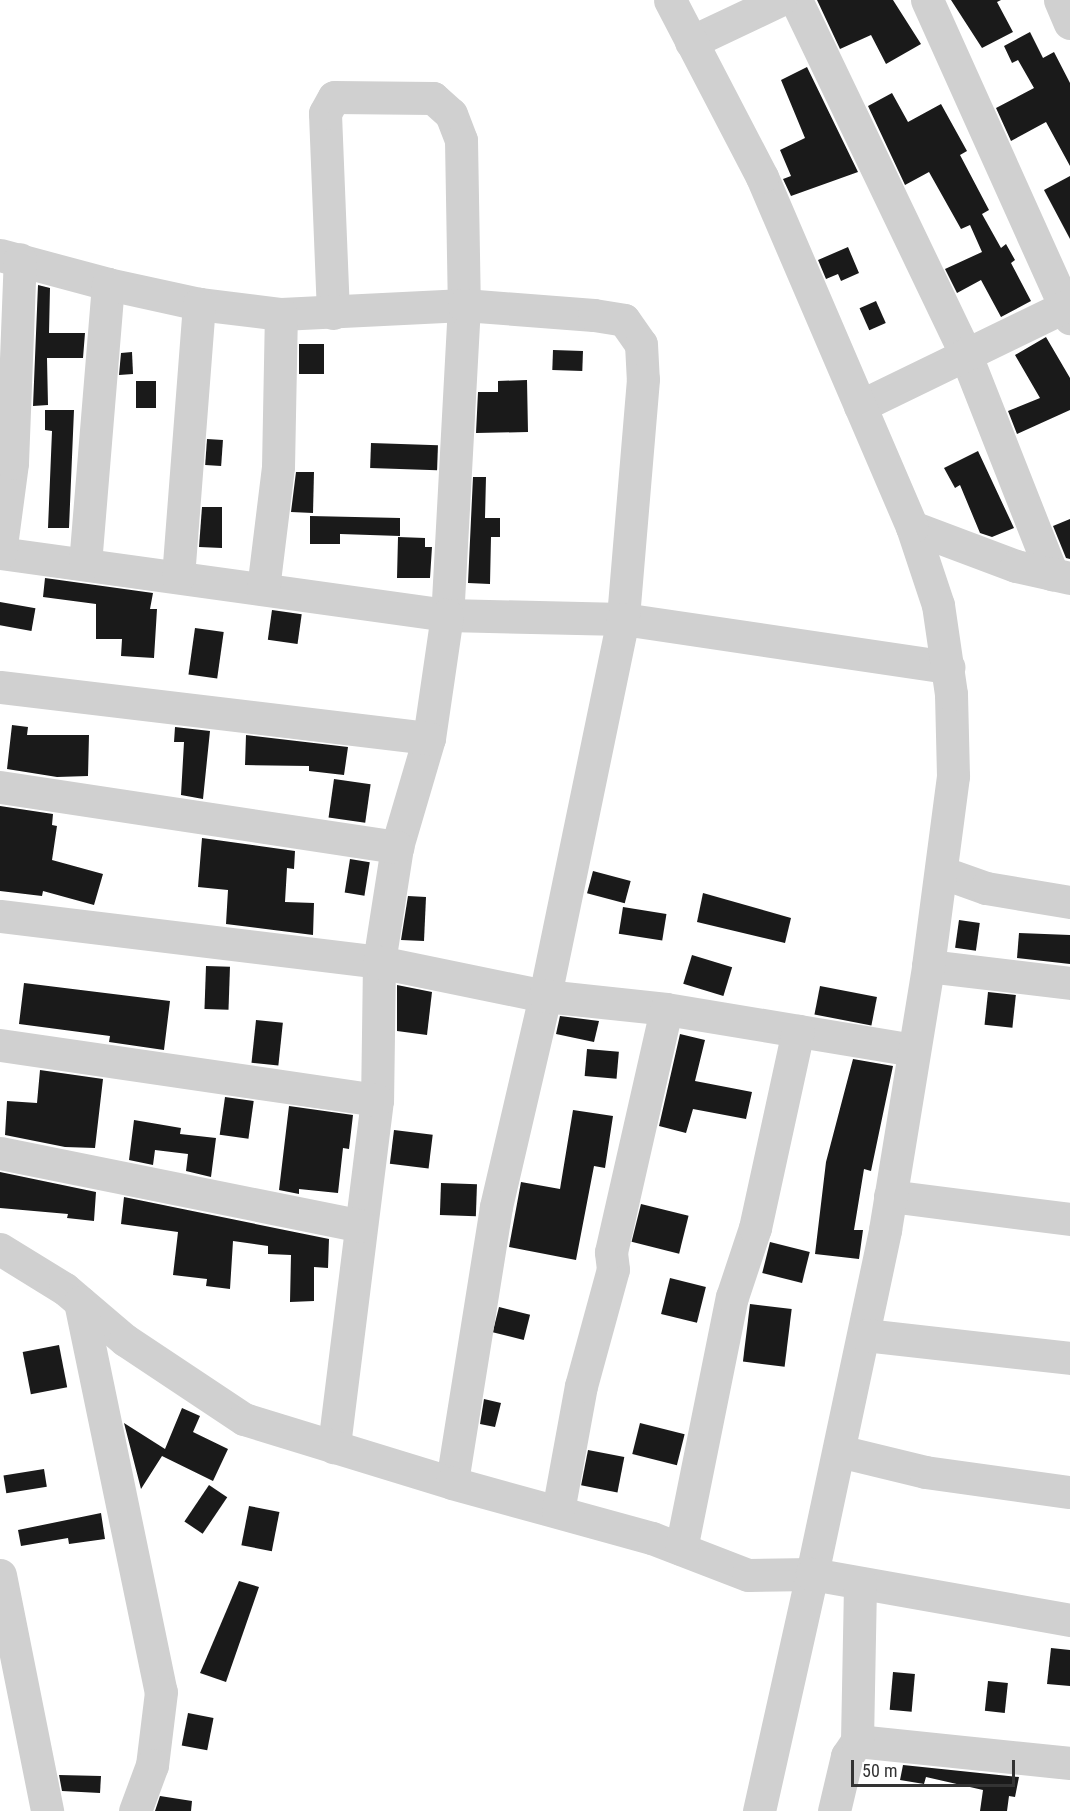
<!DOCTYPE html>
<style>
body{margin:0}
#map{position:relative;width:1070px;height:1811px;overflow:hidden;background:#fff;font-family:"Roboto Condensed",sans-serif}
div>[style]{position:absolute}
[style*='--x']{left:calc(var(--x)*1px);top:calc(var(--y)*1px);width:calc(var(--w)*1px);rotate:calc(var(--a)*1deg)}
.building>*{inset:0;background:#1a1a1a;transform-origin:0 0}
.minor>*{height:33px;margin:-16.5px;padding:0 16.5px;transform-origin:16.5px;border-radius:16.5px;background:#d0d0d0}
span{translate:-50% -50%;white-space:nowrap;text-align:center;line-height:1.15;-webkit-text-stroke:6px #fff;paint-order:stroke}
.scale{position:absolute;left:851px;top:1760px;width:164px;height:27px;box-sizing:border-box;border:3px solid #333;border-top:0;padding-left:8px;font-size:18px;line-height:21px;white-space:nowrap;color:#333;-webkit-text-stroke:4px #fff;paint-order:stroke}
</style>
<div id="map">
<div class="building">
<i style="clip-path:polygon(817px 0,893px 0,921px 44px,886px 64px,871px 35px,840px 49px)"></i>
<i style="clip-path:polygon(951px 0,1001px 0,997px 2px,1013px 32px,982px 48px)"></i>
<i style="clip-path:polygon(1030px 32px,1043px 58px,1054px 52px,1070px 83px,1070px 166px,1046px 122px,1011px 141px,996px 108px,1034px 88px,1018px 60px,1012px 63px,1004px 46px)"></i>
<i style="clip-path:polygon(807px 67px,858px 172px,791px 196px,783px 179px,791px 176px,780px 150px,805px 138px,781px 80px)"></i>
<i style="clip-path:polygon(892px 93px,908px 122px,941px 104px,967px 151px,960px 155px,989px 210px,982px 214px,1001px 248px,1006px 244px,1015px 260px,1011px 263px,1031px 301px,1001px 317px,981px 280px,957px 293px,945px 269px,982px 252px,970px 225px,961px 229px,929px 172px,905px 185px,868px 106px)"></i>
<i style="clip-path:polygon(1070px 176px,1070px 239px,1044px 190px)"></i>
<i style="clip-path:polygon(848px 247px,859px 273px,841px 281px,838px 274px,826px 279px,818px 260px)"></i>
<i style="clip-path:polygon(38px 285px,50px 288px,49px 333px,85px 333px,83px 358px,47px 358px,48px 405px,33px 406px)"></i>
<i style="left:876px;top:301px;width:24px;height:18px;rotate:66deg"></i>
<i style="clip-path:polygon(1046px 337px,1070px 378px,1070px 410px,1017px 434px,1008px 411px,1040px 398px,1015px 355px)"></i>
<i style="left:299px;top:344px;width:25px;height:30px"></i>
<i style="left:553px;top:350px;width:30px;height:20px;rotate:2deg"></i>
<i style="clip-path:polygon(132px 352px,133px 374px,119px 375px,121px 353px)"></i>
<i style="clip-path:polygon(527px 380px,528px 432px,476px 433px,478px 392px,498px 392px,498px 381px)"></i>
<i style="left:136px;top:381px;width:20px;height:27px"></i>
<i style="clip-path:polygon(45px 410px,74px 410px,69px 528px,48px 528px,52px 431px,45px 430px)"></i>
<i style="left:207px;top:439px;width:16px;height:26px;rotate:4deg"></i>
<i style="left:371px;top:443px;width:67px;height:25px;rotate:2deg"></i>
<i style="clip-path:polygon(978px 451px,1014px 528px,992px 537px,980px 533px,960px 485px,955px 488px,944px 468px)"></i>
<i style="clip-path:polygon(296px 472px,314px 472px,313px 513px,291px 512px)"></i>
<i style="clip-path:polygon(473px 477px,486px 477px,485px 518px,500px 518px,500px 537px,491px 537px,490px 584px,468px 583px)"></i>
<i style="clip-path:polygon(202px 507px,222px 507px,222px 548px,199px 547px)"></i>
<i style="clip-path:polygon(310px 516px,400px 518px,400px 536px,340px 534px,340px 544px,310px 544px)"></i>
<i style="clip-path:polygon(1070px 519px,1070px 559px,1066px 558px,1053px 526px)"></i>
<i style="clip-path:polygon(398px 537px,425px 538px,425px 547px,432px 547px,430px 578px,397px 578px)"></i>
<i style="clip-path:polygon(45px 578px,153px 593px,150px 609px,157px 609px,154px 658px,121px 656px,122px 639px,96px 639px,96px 604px,43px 597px)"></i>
<i style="left:0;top:602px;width:36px;height:23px;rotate:10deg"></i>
<i style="left:272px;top:610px;width:30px;height:30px;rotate:8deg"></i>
<i style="left:195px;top:628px;width:29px;height:47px;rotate:8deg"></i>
<i style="clip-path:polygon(12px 725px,28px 727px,27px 735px,89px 735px,88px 776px,57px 777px,7px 769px)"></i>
<i style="clip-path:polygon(175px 727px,210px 731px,203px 799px,181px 795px,184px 742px,174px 742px)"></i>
<i style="clip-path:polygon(246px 735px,348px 747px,344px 775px,309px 771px,309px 766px,245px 765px)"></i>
<i style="left:334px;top:779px;width:37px;height:39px;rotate:8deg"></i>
<i style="clip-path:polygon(0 806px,53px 814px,52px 825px,57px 826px,52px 860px,103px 874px,94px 905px,43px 891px,42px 896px,0 891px)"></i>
<i style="clip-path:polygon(202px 838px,295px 851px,294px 869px,287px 868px,285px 902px,314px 903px,313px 935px,226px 924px,228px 890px,198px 887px)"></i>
<i style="left:350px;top:859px;width:20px;height:34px;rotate:9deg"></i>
<i style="left:593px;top:871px;width:39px;height:23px;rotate:15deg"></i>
<i style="clip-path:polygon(703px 893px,791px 918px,785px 943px,697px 922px)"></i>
<i style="clip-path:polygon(408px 896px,426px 897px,424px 941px,401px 940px)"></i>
<i style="left:623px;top:907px;width:44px;height:27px;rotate:9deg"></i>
<i style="left:959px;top:920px;width:21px;height:28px;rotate:8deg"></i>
<i style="clip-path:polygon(1019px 933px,1070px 935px,1070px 964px,1017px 958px)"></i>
<i style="left:692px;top:955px;width:42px;height:30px;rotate:17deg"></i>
<i style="left:206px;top:966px;width:24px;height:43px;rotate:2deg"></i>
<i style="clip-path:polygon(24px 983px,170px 1001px,164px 1050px,109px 1042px,110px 1036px,19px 1024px)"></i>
<i style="clip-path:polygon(397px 985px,432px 992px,427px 1035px,397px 1031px)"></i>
<i style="left:820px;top:986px;width:58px;height:29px;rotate:11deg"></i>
<i style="left:988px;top:992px;width:28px;height:33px;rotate:6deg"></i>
<i style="clip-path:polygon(560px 1016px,599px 1021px,594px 1042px,556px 1034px)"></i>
<i style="left:256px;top:1020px;width:27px;height:43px;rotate:6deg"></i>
<i style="clip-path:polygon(680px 1034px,705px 1040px,695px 1081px,752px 1092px,746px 1119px,693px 1109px,686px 1133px,659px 1126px)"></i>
<i style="left:587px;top:1049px;width:32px;height:27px;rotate:5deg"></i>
<i style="clip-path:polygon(853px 1059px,893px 1066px,871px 1171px,864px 1169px,854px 1230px,863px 1230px,859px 1259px,815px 1254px,826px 1162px)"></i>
<i style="clip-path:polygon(40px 1070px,103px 1079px,95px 1148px,65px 1147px,5px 1135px,7px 1101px,37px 1103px)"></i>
<i style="left:225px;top:1097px;width:29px;height:38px;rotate:8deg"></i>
<i style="clip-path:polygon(289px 1106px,353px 1115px,349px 1149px,343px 1148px,338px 1193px,299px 1189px,299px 1194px,279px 1190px)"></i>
<i style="clip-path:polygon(573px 1110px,613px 1116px,605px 1168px,594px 1166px,576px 1260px,509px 1247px,521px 1182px,560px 1189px)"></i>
<i style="clip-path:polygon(134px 1120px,181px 1128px,180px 1134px,216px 1138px,211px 1177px,186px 1171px,188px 1154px,155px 1150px,153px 1165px,129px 1160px)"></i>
<i style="left:394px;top:1130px;width:39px;height:34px;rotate:7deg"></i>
<i style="clip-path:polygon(0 1172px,96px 1192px,94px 1221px,67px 1218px,68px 1214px,0 1208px)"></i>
<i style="left:441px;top:1183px;width:36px;height:32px;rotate:2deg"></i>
<i style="clip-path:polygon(124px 1197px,329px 1239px,328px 1268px,314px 1267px,314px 1301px,290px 1302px,291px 1255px,268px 1254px,268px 1246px,233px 1241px,230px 1289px,206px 1286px,207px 1279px,173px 1275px,178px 1232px,121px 1224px)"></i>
<i style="left:641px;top:1204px;width:49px;height:39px;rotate:14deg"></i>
<i style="left:770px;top:1242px;width:41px;height:32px;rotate:14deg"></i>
<i style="left:670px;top:1278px;width:37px;height:37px;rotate:14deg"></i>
<i style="left:750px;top:1304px;width:42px;height:58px;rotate:7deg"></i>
<i style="left:499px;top:1307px;width:32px;height:26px;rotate:14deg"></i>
<i style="left:59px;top:1345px;width:43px;height:37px;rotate:79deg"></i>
<i style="clip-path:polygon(484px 1399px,501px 1403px,495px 1427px,480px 1424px)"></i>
<i style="clip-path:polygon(182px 1408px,200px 1416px,193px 1432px,228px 1449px,213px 1481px,162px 1456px,141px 1489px,124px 1423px,165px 1449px)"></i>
<i style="left:640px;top:1423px;width:46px;height:32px;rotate:14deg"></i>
<i style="left:588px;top:1450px;width:37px;height:36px;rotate:11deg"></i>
<i style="left:44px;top:1469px;width:18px;height:41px;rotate:81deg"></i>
<i style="left:209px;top:1485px;width:22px;height:44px;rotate:34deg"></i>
<i style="left:249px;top:1506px;width:31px;height:40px;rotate:11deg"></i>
<i style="clip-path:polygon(101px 1513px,105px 1539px,69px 1544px,68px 1538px,21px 1546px,18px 1530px)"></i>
<i style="clip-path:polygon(239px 1581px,259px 1587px,226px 1682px,200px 1673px)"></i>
<i style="clip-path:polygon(1051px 1648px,1070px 1650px,1070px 1686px,1047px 1684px)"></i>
<i style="left:893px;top:1672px;width:22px;height:38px;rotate:5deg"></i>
<i style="left:988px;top:1681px;width:20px;height:30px;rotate:6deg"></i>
<i style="left:188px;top:1713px;width:26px;height:33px;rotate:11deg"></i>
<i style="clip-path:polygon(903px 1765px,1019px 1777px,1015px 1797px,1009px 1796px,1007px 1811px,980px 1811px,983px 1790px,926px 1777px,924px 1784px,900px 1780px)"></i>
<i style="clip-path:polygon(59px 1775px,101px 1776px,100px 1793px,62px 1791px)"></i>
<i style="clip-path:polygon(160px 1796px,192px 1801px,191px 1811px,155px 1811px)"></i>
</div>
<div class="minor">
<i style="--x:796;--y:0;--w:391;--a:64.4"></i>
<i style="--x:965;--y:353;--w:238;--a:68.5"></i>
<i style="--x:927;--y:0;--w:349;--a:65.8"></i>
<i style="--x:1060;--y:0;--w:25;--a:67"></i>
<i style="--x:691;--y:42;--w:98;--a:-25.3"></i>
<i style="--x:0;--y:255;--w:112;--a:15"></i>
<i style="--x:333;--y:313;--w:200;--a:-92.3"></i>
<i style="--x:325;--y:113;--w:18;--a:-61"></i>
<i style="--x:334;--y:97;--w:99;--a:0.6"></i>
<i style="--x:433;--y:98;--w:24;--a:42"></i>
<i style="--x:451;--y:114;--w:28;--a:69"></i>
<i style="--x:461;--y:140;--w:165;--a:89"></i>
<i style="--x:464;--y:305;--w:310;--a:93.1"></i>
<i style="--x:447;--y:615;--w:176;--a:1.3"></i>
<i style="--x:623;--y:619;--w:329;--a:8.4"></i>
<i style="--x:860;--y:406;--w:233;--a:-25.9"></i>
<i style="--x:912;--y:527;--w:111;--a:20.6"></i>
<i style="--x:1016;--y:566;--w:55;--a:12.5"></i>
<i style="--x:0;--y:553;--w:451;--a:7.9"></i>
<i style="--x:447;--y:615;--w:124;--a:98.3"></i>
<i style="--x:429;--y:738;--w:114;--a:106.4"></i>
<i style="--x:397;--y:847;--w:116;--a:98.9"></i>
<i style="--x:379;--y:962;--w:138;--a:90.8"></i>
<i style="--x:377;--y:1100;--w:350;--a:97.1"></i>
<i style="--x:0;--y:553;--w:91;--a:-82.4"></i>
<i style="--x:12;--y:463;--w:204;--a:-87.8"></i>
<i style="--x:85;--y:564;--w:281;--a:-85.3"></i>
<i style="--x:108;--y:284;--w:93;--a:12.4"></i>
<i style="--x:199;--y:304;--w:83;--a:7"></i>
<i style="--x:281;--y:314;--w:183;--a:-2.8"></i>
<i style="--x:464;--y:305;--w:130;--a:4.4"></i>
<i style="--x:594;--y:315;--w:30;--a:9"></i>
<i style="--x:624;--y:320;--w:29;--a:55"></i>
<i style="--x:641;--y:344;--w:35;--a:87"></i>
<i style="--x:643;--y:379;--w:241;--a:94.8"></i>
<i style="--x:623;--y:619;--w:385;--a:101.7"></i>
<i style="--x:545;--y:996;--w:217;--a:103.1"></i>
<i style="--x:496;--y:1207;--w:279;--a:99.1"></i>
<i style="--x:178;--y:577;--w:274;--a:-85.6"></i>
<i style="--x:263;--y:589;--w:123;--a:-83"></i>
<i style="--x:278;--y:467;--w:153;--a:-88.9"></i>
<i style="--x:0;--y:687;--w:432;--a:6.8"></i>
<i style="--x:0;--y:787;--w:402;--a:8.6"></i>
<i style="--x:941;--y:872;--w:48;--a:19.6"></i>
<i style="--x:986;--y:888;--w:85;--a:9.5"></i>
<i style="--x:0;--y:916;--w:382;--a:6.9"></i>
<i style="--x:379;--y:962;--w:169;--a:11.6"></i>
<i style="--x:545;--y:996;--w:122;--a:6.1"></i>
<i style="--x:666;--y:1009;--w:251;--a:9.4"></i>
<i style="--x:928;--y:966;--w:143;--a:6.8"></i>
<i style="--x:0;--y:1045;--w:381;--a:8.3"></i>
<i style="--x:0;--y:1153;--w:368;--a:11.4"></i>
<i style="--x:890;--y:1196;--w:181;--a:7.3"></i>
<i style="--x:0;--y:1249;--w:76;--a:31.6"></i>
<i style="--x:65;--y:1289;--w:79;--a:40.4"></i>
<i style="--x:125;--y:1340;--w:143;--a:33.6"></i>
<i style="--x:244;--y:1419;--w:218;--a:17.1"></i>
<i style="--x:452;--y:1483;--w:207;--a:15.4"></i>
<i style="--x:652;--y:1538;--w:103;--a:21.1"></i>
<i style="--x:748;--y:1575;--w:64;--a:-0.9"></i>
<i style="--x:812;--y:1574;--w:352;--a:-78"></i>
<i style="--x:885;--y:1230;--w:267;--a:-80.7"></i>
<i style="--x:928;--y:966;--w:192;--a:-82.5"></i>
<i style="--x:953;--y:776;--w:82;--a:-91.4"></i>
<i style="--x:951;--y:694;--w:90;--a:-98.3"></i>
<i style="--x:938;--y:605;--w:82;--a:-108.4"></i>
<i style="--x:912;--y:527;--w:381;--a:-113.2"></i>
<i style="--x:762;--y:177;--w:199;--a:-117.5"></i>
<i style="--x:80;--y:1302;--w:398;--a:78.3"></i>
<i style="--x:161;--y:1692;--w:74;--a:97"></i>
<i style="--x:152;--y:1765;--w:49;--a:110.3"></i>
<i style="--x:865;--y:1335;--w:206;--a:6.4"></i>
<i style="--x:839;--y:1451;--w:89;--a:13.7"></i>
<i style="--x:925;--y:1472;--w:146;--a:7.9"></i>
<i style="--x:558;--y:1511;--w:127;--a:-79.6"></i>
<i style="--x:581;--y:1386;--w:121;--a:-74.7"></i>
<i style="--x:613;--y:1269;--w:17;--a:-97"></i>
<i style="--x:611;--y:1252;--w:249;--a:-77.2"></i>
<i style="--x:681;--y:1549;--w:257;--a:-78.6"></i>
<i style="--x:732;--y:1297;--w:73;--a:-71.6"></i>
<i style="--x:755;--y:1228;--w:202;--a:-77.7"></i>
<i style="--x:0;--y:1575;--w:241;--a:78.7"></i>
<i style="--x:857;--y:1741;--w:214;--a:5.9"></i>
<i style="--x:759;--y:1811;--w:243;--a:-77.4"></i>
<i style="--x:812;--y:1574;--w:262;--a:10.1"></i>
<i style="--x:834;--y:1811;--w:57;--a:-76.7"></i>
<i style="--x:847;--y:1756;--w:18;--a:-56"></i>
<i style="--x:857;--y:1741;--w:158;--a:-88.9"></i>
</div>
<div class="scale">50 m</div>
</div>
